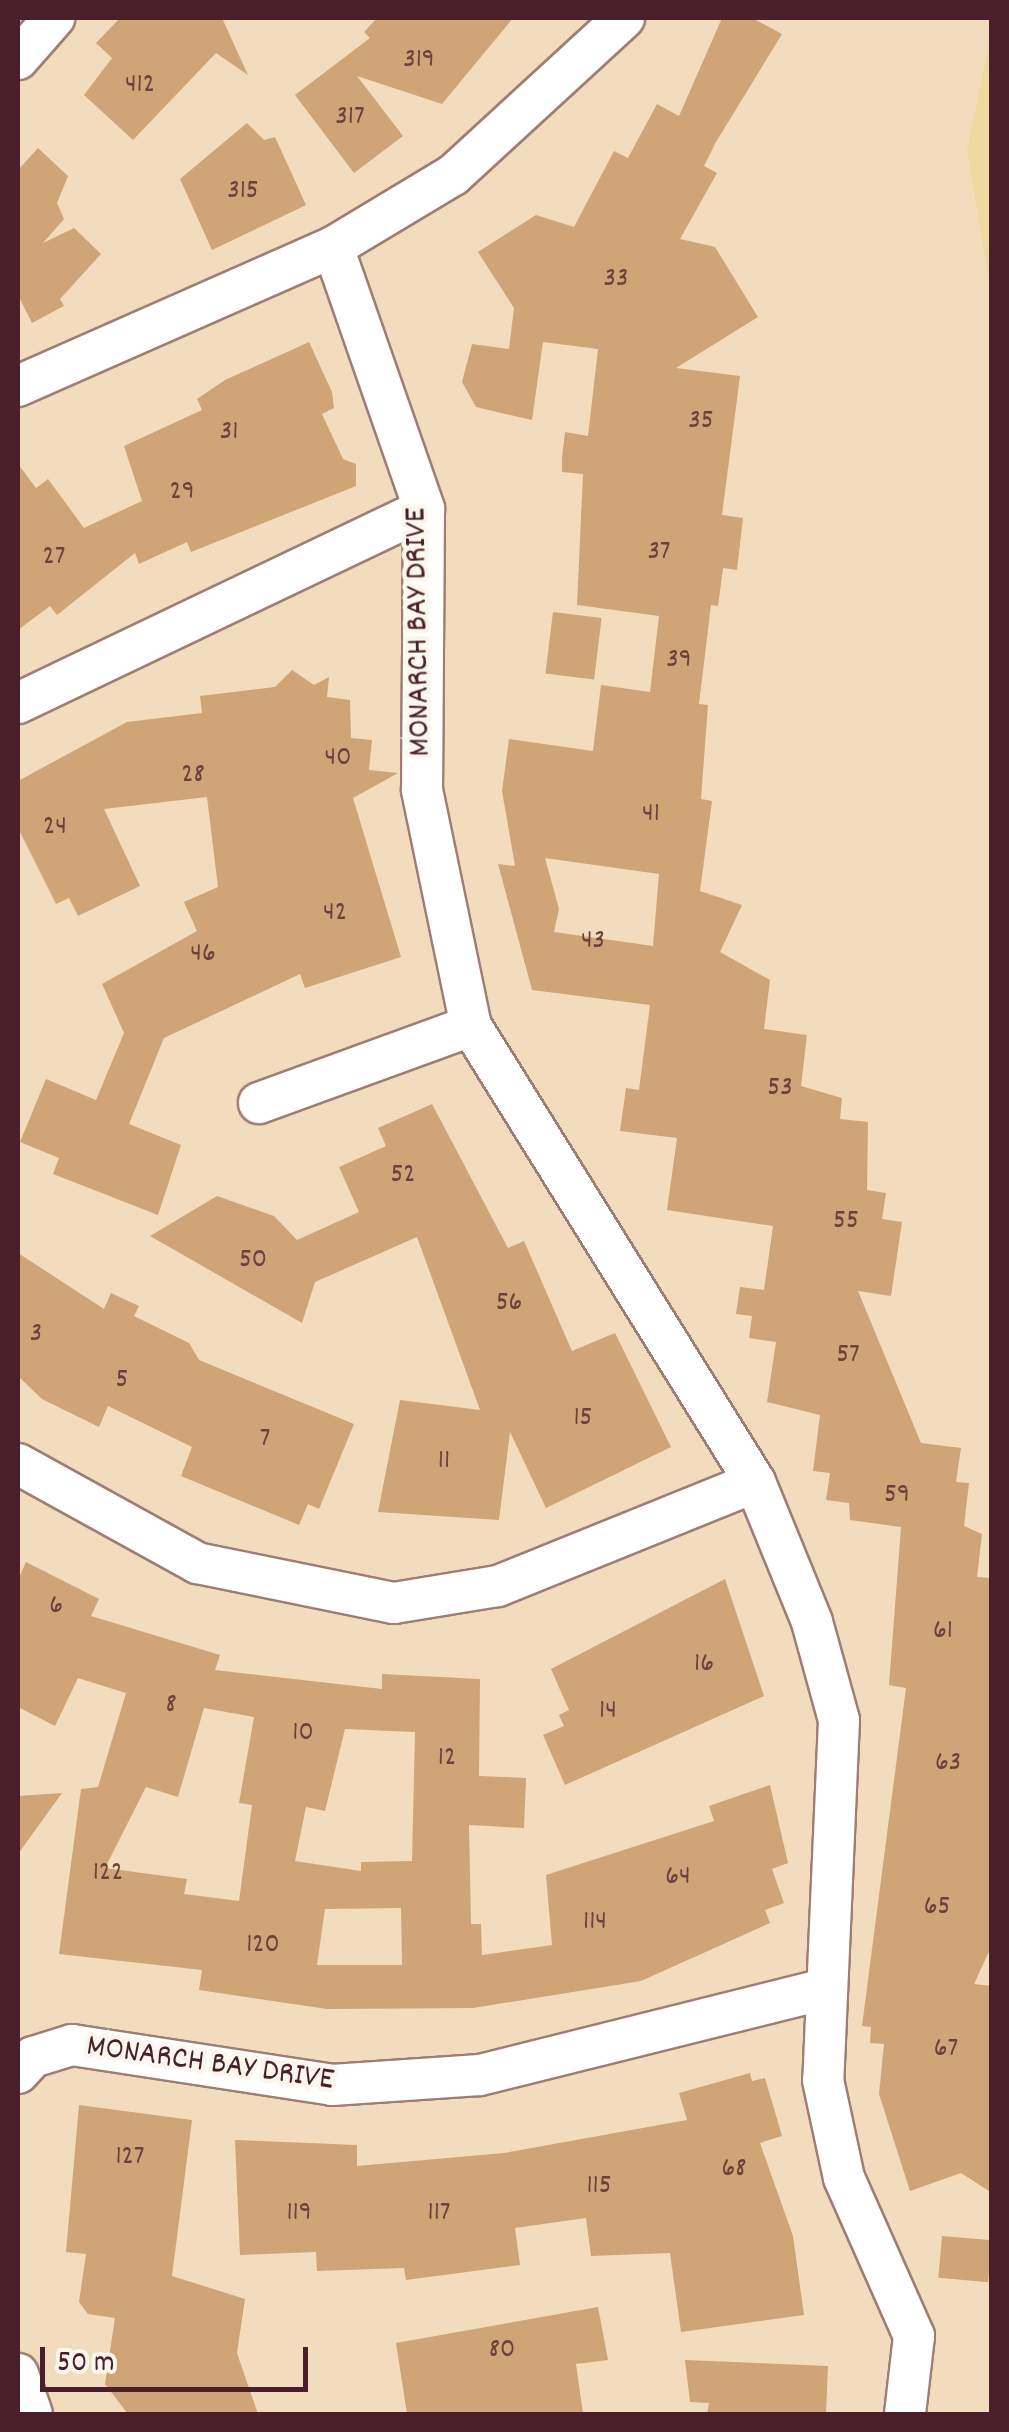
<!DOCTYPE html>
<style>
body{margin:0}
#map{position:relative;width:1009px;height:2432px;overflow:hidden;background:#f3dcbd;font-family:Dekko,sans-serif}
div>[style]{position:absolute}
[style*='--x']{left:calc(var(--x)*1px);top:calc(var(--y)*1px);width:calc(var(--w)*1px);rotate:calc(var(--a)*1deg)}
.sand>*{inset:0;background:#eeda9e}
.building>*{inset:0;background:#cfa476;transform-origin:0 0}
.roads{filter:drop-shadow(2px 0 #9e7e74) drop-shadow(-2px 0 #9e7e74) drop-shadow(0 2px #9e7e74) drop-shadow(0 -2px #9e7e74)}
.minor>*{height:40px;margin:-20px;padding:0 20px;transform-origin:20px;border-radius:20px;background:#fff}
span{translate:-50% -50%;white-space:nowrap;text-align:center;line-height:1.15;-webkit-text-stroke:9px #fbf7ec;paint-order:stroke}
.number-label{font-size:28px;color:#6b403e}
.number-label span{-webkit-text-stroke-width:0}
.street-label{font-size:32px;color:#4a1f2b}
.frame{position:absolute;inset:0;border:20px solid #4a1f2b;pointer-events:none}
.scale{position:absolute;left:40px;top:2347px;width:268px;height:45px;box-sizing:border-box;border:5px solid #4a1f2b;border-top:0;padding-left:12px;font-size:30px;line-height:35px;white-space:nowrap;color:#4a1f2b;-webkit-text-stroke:8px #fbf7ec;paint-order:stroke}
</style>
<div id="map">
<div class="sand">
<i style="clip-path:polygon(991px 35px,991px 291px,967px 150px)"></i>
</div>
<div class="building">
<i style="clip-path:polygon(120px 18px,222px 18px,248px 75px,216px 53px,133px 140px,84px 95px,112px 58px,96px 43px)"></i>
<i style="clip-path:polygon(377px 18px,513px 18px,442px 104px,357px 76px,403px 136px,354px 173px,295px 95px,370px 38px,364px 32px)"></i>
<i style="clip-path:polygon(evenodd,722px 18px,752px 18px,782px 34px,716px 142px,704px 166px,717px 173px,680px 239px,715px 247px,758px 317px,676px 368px,740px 376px,722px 515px,743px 518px,737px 570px,723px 568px,718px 606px,711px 605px,699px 704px,708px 705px,701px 799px,712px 801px,700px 891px,742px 905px,720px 952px,770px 980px,764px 1029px,807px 1035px,801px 1086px,842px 1098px,840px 1119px,868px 1122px,867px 1190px,886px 1193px,882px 1219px,902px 1222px,891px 1296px,858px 1291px,921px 1443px,961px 1448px,956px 1482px,969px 1483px,964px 1526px,982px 1534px,977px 1577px,992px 1578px,992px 1945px,974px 1984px,992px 1986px,992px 2193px,961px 2173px,910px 2191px,879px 2094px,884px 2044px,870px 2043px,871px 2027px,862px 2026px,906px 1688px,889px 1685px,901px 1527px,850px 1520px,849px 1503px,826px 1500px,830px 1473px,813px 1471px,820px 1415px,767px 1402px,776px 1342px,749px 1338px,752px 1316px,736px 1314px,740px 1287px,764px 1290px,773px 1226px,667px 1210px,677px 1138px,620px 1131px,626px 1088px,639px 1090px,650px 1005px,532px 990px,498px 864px,515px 866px,502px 791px,509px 739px,593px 751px,601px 685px,650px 692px,659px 616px,577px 605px,583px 474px,562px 472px,562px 458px,565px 432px,588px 436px,598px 349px,543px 342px,532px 420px,476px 407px,462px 382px,472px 344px,509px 349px,514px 308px,478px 252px,536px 215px,574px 227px,614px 151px,628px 158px,657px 104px,679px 116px,722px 18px,545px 858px,659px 874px,653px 946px,554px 932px,559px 909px,545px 858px)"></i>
<i style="clip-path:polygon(247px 123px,264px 140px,275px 137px,306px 205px,212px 250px,180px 179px)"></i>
<i style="clip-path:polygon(38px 148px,68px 176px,57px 203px,64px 219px,43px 243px,74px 228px,101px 254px,60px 299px,64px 306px,32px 323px,18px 295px,18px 170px)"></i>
<i style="clip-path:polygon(309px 342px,332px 392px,334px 408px,322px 414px,343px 459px,356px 464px,356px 486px,191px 552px,187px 542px,139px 564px,135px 553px,57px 615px,50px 606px,18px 630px,18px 464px,36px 488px,48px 479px,84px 528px,142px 501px,124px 446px,202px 410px,197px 399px,225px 380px)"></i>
<i style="left:553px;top:612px;width:49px;height:62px;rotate:7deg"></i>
<i style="clip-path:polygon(292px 670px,314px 685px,329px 677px,327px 697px,350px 700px,351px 738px,372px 740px,369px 770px,398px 773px,353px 798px,401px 957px,305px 988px,300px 974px,164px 1038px,129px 1124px,181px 1145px,158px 1215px,53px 1174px,59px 1158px,20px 1142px,46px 1079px,96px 1100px,124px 1033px,102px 984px,197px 931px,184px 902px,218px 887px,207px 797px,104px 809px,140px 886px,78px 916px,69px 898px,56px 904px,18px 828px,18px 781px,127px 722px,202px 713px,200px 696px,275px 687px)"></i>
<i style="clip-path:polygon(432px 1104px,508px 1248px,524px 1241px,572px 1351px,615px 1333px,671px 1447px,546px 1508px,510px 1432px,499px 1520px,378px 1512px,400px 1400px,480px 1410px,417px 1237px,315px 1282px,302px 1323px,150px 1236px,217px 1196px,274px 1216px,297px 1240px,359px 1212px,339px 1167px,386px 1146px,378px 1128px)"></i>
<i style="clip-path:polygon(18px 1253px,104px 1309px,111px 1293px,139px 1306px,134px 1316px,189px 1343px,199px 1360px,354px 1424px,319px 1509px,308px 1504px,299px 1525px,181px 1476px,192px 1447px,108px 1406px,99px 1427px,42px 1399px,18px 1376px)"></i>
<i style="clip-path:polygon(evenodd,26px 1562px,99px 1599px,91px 1616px,220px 1655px,215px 1670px,382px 1689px,382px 1674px,480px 1679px,479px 1776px,526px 1778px,524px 1828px,469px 1825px,471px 1924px,481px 1924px,482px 1955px,552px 1945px,546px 1875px,714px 1821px,709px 1806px,770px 1785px,788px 1863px,772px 1869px,784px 1903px,765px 1910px,770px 1923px,641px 1981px,473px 2008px,327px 2009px,199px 1990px,202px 1970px,59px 1954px,81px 1789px,98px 1787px,126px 1693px,78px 1678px,55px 1726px,18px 1707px,18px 1580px,26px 1562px,204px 1708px,254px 1717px,239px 1803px,252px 1805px,239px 1901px,184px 1894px,187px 1879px,105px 1868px,146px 1787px,178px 1797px,204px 1708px,26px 1562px,345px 1729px,415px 1732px,412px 1861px,361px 1862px,361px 1871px,295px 1861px,306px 1807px,325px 1811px,345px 1729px,26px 1562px,401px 1908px,402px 1965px,317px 1965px,325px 1909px,401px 1908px)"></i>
<i style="clip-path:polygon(725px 1579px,764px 1696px,565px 1785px,543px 1735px,564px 1726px,559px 1715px,569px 1710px,551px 1669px)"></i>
<i style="clip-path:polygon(62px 1793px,18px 1854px,18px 1796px)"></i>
<i style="clip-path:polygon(750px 2073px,752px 2081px,765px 2078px,782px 2136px,760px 2143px,793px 2236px,804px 2315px,681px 2332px,670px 2253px,591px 2256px,586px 2218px,515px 2228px,520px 2265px,406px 2280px,404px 2268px,317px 2271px,316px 2252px,240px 2255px,235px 2140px,357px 2145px,357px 2166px,504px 2153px,687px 2120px,679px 2093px)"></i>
<i style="clip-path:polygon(79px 2105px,192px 2120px,172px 2276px,245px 2299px,237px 2353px,258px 2414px,128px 2414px,105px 2384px,115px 2318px,88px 2314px,79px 2302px,86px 2254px,66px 2252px)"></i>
<i style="left:942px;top:2236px;width:50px;height:42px;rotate:5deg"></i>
<i style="clip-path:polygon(598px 2307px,608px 2360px,576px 2364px,583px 2414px,407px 2414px,396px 2343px)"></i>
<i style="clip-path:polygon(685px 2360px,828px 2366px,826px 2414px,707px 2414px,709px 2403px,690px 2402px)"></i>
</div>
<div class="roads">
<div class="minor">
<i style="--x:624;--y:18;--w:232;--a:137.4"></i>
<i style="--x:453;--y:175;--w:140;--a:149"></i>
<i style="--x:333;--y:247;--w:277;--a:70.8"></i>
<i style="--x:424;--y:509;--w:281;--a:90.4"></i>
<i style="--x:422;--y:790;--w:241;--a:78.3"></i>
<i style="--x:471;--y:1026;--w:537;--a:58.09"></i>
<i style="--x:755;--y:1482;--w:151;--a:67.8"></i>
<i style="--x:812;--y:1622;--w:102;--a:74.6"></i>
<i style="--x:839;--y:1720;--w:360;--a:92.5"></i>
<i style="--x:823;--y:2080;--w:100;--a:77.9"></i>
<i style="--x:844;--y:2178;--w:173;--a:66.1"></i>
<i style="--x:914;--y:2336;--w:79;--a:96.6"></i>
<i style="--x:18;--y:59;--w:55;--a:-48.7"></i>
<i style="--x:18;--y:386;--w:344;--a:-23.8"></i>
<i style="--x:18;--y:703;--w:450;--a:-25.5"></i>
<i style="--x:259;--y:1103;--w:226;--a:-20"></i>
<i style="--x:18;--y:1464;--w:205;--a:28.9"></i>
<i style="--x:197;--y:1563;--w:201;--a:11.5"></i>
<i style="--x:394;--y:1603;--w:105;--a:-9.3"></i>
<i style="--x:498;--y:1586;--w:277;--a:-22"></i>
<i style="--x:18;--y:2073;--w:22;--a:-47"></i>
<i style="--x:33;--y:2057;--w:41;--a:-17.1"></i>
<i style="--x:72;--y:2045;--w:263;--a:8.7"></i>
<i style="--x:332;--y:2085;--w:148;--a:-3.9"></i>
<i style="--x:480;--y:2075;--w:351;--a:-14"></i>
<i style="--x:18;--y:2374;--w:42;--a:70.7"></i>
</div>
</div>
<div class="number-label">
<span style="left:419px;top:61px">319</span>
<span style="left:140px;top:86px">412</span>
<span style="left:350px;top:118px">317</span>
<span style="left:243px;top:192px">315</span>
<span style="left:616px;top:280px">33</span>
<span style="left:701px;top:422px">35</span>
<span style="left:229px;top:433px">31</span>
<span style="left:182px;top:493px">29</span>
<span style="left:659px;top:553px">37</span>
<span style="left:54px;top:558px">27</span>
<span style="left:679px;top:661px">39</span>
<span style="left:338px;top:759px">40</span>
<span style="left:193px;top:776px">28</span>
<span style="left:651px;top:815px">41</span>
<span style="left:55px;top:828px">24</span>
<span style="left:335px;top:914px">42</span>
<span style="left:593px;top:942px">43</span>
<span style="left:203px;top:955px">46</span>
<span style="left:780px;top:1089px">53</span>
<span style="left:403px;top:1176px">52</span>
<span style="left:846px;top:1222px">55</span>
<span style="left:253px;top:1261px">50</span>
<span style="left:509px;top:1304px">56</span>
<span style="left:36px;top:1335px">3</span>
<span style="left:848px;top:1356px">57</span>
<span style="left:122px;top:1381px">5</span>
<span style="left:583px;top:1419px">15</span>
<span style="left:265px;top:1440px">7</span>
<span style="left:444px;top:1462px">11</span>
<span style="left:897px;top:1496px">59</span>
<span style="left:56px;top:1607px">6</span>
<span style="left:943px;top:1632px">61</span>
<span style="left:704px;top:1665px">16</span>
<span style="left:171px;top:1706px">8</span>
<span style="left:608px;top:1712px">14</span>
<span style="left:303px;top:1734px">10</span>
<span style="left:447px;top:1759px">12</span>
<span style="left:948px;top:1764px">63</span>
<span style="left:108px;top:1874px">122</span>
<span style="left:678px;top:1878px">64</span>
<span style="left:937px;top:1908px">65</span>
<span style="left:595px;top:1923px">114</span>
<span style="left:263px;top:1946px">120</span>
<span style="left:946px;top:2050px">67</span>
<span style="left:130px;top:2158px">127</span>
<span style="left:734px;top:2170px">68</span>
<span style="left:599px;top:2187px">115</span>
<span style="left:299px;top:2214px">119</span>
<span style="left:439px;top:2214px">117</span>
<span style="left:502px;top:2351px">80</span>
</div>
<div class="street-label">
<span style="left:420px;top:632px;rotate:-91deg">MONARCH BAY DRIVE</span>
<span style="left:210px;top:2065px;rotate:8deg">MONARCH BAY DRIVE</span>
</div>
<div class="frame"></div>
<div class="scale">50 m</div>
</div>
